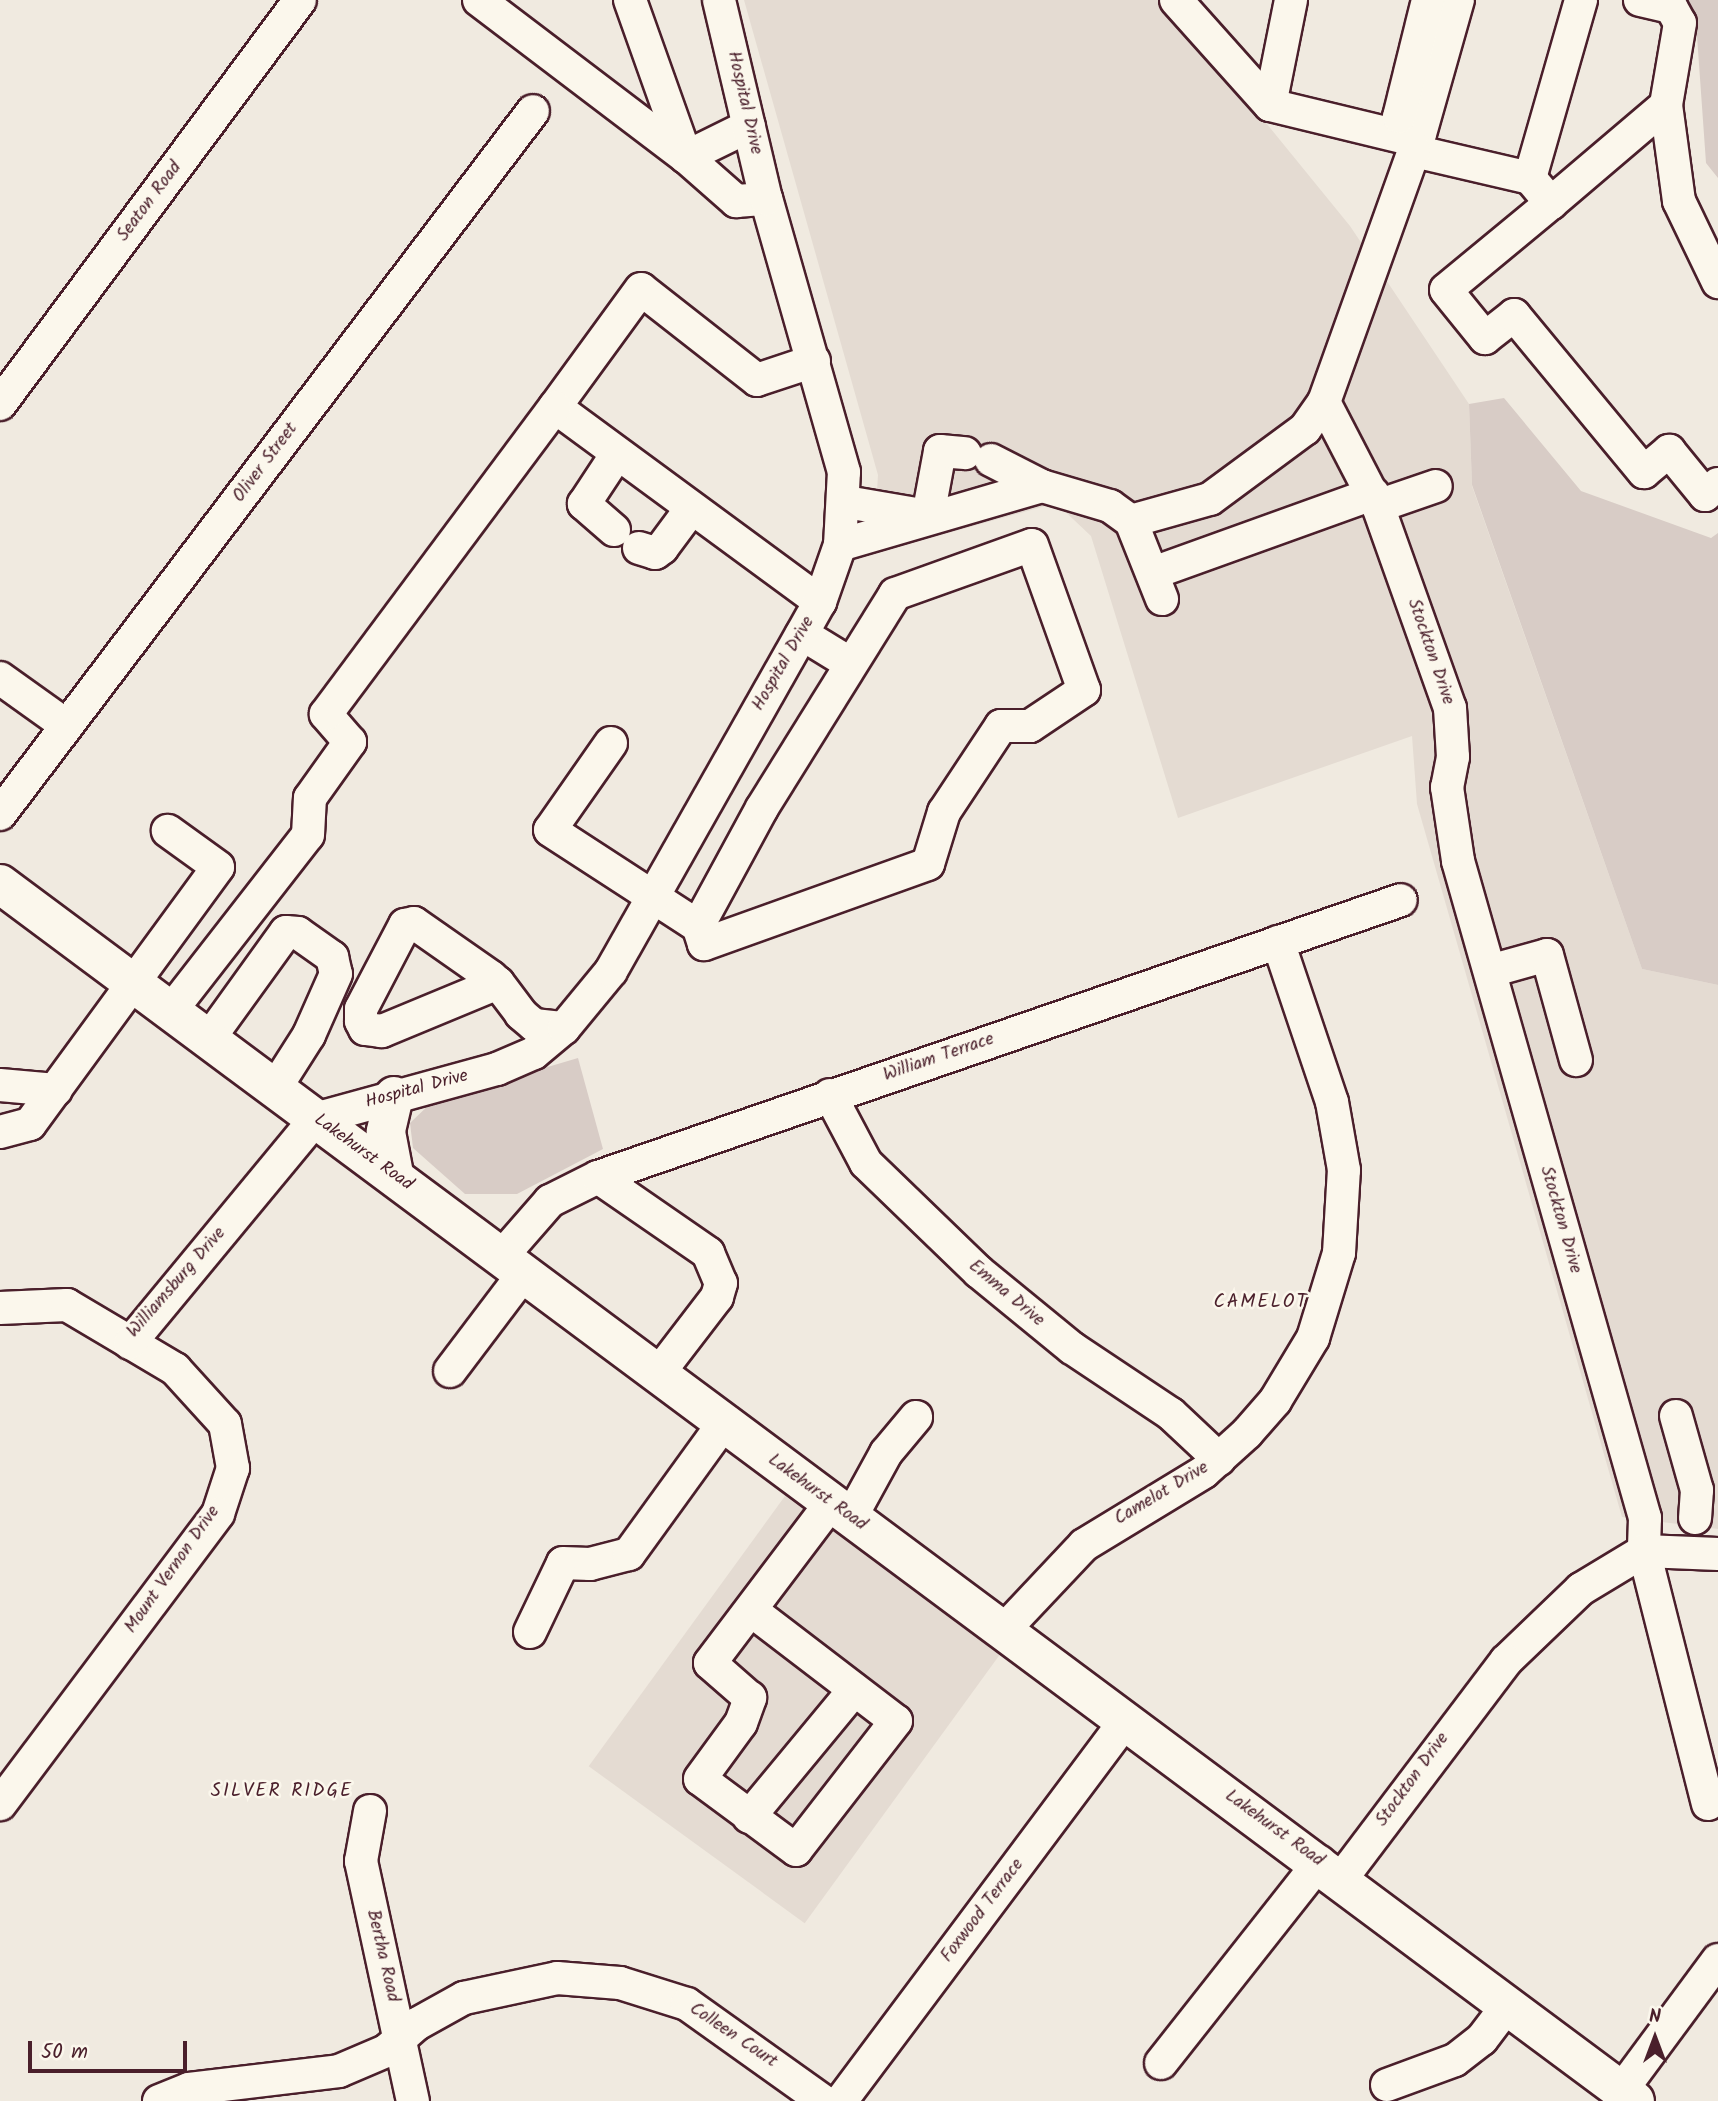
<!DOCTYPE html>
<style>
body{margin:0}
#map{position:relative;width:1718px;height:2101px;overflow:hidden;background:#f0eae0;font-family:Kalam,sans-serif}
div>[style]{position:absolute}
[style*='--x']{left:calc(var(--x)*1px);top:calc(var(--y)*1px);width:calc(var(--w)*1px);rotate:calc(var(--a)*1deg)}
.built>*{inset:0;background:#e4dbd2;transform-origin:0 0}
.green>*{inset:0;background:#d8ccc6}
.roads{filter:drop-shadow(2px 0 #4a1f2b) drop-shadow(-2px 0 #4a1f2b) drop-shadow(0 2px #4a1f2b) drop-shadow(0 -2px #4a1f2b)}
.minor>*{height:32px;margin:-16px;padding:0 16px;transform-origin:16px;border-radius:16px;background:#fbf7ec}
.major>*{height:38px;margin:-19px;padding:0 19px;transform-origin:19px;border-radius:19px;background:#fbf7ec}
span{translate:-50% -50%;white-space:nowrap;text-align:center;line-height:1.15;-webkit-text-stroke:5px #fbf7ec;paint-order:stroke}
.street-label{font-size:18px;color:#4a1f2b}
.neighbourhood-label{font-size:19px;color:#4a1f2b;letter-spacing:2px}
.north{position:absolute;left:1620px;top:2003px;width:70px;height:70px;-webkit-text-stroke:5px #fbf7ec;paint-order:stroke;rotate:0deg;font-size:19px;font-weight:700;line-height:28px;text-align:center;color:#4a1f2b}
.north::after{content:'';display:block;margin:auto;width:24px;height:32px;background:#4a1f2b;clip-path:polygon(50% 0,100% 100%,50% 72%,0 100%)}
.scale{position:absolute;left:28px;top:2041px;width:159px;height:32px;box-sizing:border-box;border:4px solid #4a1f2b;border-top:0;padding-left:9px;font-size:21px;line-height:24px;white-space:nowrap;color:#4a1f2b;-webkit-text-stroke:5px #fbf7ec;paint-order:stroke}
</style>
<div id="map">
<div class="built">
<i style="clip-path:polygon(744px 0,1166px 0,1350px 226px,1469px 404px,1472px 486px,1642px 969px,1718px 985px,1718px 1529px,1622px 1517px,1417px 804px,1412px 736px,1178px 818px,1091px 536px,1056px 503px,873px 554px,878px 475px)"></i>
<i style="left:785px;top:1496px;width:267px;height:334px;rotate:36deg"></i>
</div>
<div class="green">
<i style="clip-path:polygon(1668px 0,1718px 0,1718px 178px,1706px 163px,1696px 22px)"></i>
<i style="clip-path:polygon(1504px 398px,1581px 491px,1711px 538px,1718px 533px,1718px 985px,1642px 969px,1472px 485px,1469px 404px)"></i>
<i style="clip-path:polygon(578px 1058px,603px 1149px,517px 1194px,465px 1194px,413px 1148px,410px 1123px,433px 1101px)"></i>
</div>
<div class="roads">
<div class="minor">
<i style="--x:479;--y:0;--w:260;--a:37.2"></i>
<i style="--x:686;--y:157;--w:70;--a:-26.2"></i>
<i style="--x:630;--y:0;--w:167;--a:70.4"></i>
<i style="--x:686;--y:157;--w:67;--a:41.3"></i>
<i style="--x:736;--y:201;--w:30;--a:-4"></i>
<i style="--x:1176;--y:0;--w:141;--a:48.2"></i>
<i style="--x:1291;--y:0;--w:107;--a:101.3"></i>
<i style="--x:1270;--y:105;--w:145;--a:13.6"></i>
<i style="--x:1411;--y:139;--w:10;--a:-29"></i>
<i style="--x:1420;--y:134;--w:139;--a:-74.2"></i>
<i style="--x:1640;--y:0;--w:32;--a:13"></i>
<i style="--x:1671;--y:7;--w:18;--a:61"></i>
<i style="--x:1680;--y:23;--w:83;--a:99.7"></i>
<i style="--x:1666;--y:105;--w:97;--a:82.3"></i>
<i style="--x:1679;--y:201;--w:90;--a:64.3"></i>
<i style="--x:1414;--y:151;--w:119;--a:13.1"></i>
<i style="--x:1530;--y:178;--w:33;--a:50"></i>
<i style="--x:1551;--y:203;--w:136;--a:140.4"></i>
<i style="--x:1446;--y:290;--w:62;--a:50.9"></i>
<i style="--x:1485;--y:338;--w:37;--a:-38"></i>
<i style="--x:1514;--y:315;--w:204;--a:50.4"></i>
<i style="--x:1644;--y:472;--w:33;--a:-40"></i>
<i style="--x:1669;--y:451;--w:57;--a:50.7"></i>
<i style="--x:1705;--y:495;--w:17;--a:-40"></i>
<i style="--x:1530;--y:178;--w:185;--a:-74"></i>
<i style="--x:1551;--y:203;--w:151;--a:-40.4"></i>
<i style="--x:814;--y:361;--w:60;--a:161.6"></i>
<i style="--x:757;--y:380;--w:147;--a:-141.9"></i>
<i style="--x:641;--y:289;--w:146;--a:126.1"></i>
<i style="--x:555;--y:407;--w:329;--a:36.3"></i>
<i style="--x:1324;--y:402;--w:117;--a:62.6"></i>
<i style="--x:1378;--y:506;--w:214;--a:70.4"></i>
<i style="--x:1450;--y:708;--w:49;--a:86.5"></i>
<i style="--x:1453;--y:757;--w:31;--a:101"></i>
<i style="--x:1447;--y:787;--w:75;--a:81.5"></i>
<i style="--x:1458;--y:861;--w:683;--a:74.11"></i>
<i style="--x:1645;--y:1518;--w:33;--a:92"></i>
<i style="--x:1644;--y:1551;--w:74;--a:148.9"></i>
<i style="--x:1581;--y:1589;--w:104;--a:136.2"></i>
<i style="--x:1506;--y:1661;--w:273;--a:127.1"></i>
<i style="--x:0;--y:404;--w:503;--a:-53.4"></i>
<i style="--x:991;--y:460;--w:57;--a:27"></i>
<i style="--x:846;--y:502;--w:83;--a:9.7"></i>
<i style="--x:1378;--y:506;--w:61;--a:-19"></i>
<i style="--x:928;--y:516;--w:66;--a:-79.5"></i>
<i style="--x:940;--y:451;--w:25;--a:5"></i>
<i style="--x:1131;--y:521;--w:82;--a:-15.6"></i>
<i style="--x:1210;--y:499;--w:118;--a:-36.4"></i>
<i style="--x:1305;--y:429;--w:33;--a:-55"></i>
<i style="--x:1324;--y:402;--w:267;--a:-70.3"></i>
<i style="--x:1414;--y:151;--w:37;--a:-114"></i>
<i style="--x:1399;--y:117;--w:121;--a:-76.1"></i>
<i style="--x:614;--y:530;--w:40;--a:-139"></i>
<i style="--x:584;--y:504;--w:60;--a:-56.6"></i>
<i style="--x:840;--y:545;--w:210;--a:-16.3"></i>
<i style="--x:1042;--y:486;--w:71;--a:16.4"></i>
<i style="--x:1110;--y:506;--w:26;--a:36"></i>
<i style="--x:1131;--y:521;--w:84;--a:68.3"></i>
<i style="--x:639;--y:548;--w:17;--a:17"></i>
<i style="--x:655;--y:553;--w:9;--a:-36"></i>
<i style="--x:662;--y:548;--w:49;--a:-53.4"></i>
<i style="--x:1153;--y:573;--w:234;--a:-19.8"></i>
<i style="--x:802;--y:634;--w:57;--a:31.5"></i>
<i style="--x:0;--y:678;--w:82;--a:35.6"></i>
<i style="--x:611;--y:743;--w:106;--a:125"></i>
<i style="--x:550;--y:830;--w:176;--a:33"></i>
<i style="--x:698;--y:926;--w:134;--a:-61.5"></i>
<i style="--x:762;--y:808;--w:252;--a:-58.1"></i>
<i style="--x:895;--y:594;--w:145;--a:-19.7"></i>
<i style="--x:1032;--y:545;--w:154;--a:70.3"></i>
<i style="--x:1084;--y:690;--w:65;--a:146.3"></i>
<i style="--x:1030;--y:726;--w:29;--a:180"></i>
<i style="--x:1001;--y:726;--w:103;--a:123.5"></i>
<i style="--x:944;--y:812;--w:54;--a:107.1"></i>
<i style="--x:928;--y:864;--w:238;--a:160.3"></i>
<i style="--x:704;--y:944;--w:19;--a:-108"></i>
<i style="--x:0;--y:814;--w:882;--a:-52.83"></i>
<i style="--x:1490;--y:971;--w:59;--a:-15.7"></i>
<i style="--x:1547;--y:955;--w:109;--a:74.6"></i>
<i style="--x:498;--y:983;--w:126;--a:157.5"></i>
<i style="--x:382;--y:1031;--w:17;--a:-173"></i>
<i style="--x:365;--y:1029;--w:9;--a:-117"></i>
<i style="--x:361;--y:1021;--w:12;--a:-90"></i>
<i style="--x:361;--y:1009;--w:95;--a:-62.4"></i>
<i style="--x:405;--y:925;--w:9;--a:-13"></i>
<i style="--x:414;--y:923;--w:94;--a:35"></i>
<i style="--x:491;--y:977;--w:9;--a:41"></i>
<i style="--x:498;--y:983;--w:39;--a:53"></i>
<i style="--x:521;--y:1014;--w:17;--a:40"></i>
<i style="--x:534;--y:1025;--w:30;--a:6"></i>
<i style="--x:170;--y:1012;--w:224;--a:-52.1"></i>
<i style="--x:308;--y:835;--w:37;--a:-87"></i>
<i style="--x:310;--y:798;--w:69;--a:-54.5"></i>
<i style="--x:350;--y:742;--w:37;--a:-131"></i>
<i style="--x:326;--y:714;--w:383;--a:-53.3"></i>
<i style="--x:208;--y:1040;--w:133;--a:-54.2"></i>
<i style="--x:286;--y:932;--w:12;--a:5"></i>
<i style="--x:298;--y:933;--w:42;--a:35.2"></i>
<i style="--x:332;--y:957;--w:17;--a:77"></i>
<i style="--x:336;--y:974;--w:67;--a:113.9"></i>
<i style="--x:309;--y:1035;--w:65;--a:122.5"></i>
<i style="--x:0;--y:1085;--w:56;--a:5.1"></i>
<i style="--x:830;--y:1095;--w:77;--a:62.1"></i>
<i style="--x:866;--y:1163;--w:157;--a:44"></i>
<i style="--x:979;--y:1272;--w:120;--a:39.3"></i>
<i style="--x:1072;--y:1348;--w:119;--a:33.7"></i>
<i style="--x:1171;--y:1414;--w:66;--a:43.2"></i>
<i style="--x:0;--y:1132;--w:31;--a:-15"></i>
<i style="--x:30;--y:1124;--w:318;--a:-53.8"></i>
<i style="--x:218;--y:867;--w:62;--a:-144.2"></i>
<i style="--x:598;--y:1177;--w:134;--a:34.6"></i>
<i style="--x:708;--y:1253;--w:33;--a:67"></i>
<i style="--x:721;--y:1283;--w:15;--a:106"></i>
<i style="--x:717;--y:1297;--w:97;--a:127.5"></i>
<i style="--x:502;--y:1256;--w:73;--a:-48.9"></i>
<i style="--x:550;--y:1201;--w:54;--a:-26.6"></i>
<i style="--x:598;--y:1177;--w:849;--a:-19.03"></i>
<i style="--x:0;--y:1308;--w:67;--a:-2.6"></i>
<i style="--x:67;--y:1305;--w:126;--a:30.7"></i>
<i style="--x:175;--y:1369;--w:74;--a:47.7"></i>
<i style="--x:225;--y:1424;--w:45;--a:79.7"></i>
<i style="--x:233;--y:1468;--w:48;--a:108.1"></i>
<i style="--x:218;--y:1514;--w:363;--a:126.9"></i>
<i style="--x:130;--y:1343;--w:291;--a:-50.4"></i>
<i style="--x:315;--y:1119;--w:189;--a:-15.4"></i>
<i style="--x:497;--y:1069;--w:40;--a:-23.4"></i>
<i style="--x:534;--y:1053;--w:39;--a:-40"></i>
<i style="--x:564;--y:1028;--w:74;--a:-50.5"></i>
<i style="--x:611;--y:971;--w:424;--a:-60.5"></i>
<i style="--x:820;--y:602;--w:60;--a:-70.7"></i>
<i style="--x:840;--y:545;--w:73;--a:-86.9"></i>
<i style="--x:844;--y:472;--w:284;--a:-105.9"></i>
<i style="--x:766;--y:199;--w:204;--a:-103.3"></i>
<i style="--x:450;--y:1371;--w:123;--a:-52.9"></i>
<i style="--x:1676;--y:1416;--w:77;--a:74.2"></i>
<i style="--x:1697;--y:1490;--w:28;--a:94"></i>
<i style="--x:851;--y:1517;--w:73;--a:-61.3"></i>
<i style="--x:886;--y:1453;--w:47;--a:-50.2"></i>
<i style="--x:752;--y:1611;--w:181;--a:37.4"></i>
<i style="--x:896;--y:1721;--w:163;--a:127.8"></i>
<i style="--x:796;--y:1850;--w:119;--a:-143.5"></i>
<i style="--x:700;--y:1779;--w:69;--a:-53.8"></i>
<i style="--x:741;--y:1723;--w:27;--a:-70"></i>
<i style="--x:750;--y:1698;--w:53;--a:-138.8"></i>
<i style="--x:710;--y:1663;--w:201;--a:-52.9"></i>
<i style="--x:1003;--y:1631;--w:118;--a:-46.7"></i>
<i style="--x:1084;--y:1545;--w:140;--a:-31.3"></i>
<i style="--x:1204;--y:1472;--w:58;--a:-42.2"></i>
<i style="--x:1247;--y:1433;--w:43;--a:-48.8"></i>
<i style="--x:1275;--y:1401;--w:74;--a:-58.9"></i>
<i style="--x:1313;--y:1338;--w:89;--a:-73"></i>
<i style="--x:1339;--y:1253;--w:83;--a:-86.6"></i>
<i style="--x:1344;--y:1170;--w:69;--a:-100"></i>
<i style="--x:1332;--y:1102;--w:169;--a:-108.6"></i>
<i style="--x:530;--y:1632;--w:76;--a:-64.4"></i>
<i style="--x:563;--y:1563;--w:27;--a:2"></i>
<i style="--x:590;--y:1564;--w:40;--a:-14.4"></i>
<i style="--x:629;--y:1554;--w:160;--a:-54.1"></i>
<i style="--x:1708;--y:1804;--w:261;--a:-104.2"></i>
<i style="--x:1644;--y:1551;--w:74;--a:2.3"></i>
<i style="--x:370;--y:1811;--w:51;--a:100.2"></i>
<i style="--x:361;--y:1861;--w:246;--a:77.8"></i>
<i style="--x:749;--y:1817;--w:165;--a:-50.4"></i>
<i style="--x:1161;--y:2063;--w:256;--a:-51.7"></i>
<i style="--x:1387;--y:2085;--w:72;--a:-20.2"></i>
<i style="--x:1455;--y:2060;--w:34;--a:-38"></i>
<i style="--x:1482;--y:2039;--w:41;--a:-52.9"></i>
<i style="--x:1621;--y:2091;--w:163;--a:-53.5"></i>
<i style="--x:159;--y:2101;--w:32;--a:-22"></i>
<i style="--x:189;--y:2089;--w:151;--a:-6.8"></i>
<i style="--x:339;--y:2071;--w:51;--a:-23.1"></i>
<i style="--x:386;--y:2051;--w:41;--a:-41.1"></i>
<i style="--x:417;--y:2024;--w:54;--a:-29"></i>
<i style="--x:464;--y:1998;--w:95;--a:-12.1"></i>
<i style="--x:557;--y:1978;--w:63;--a:4.5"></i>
<i style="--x:620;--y:1983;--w:70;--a:17.4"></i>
<i style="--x:687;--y:2004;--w:167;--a:35.5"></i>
<i style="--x:841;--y:2101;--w:474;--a:-53.2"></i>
</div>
<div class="major">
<i style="--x:0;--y:884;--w:2038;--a:36.66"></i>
<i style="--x:394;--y:1096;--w:37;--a:103"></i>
<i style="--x:386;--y:1132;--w:43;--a:79.2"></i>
</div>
</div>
<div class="street-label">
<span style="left:744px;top:103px;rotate:77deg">Hospital Drive</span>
<span style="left:150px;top:202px;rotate:-53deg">Seaton Road</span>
<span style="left:266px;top:463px;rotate:-53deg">Oliver Street</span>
<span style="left:1430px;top:652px;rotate:71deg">Stockton Drive</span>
<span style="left:784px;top:664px;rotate:-60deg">Hospital Drive</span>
<span style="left:939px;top:1058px;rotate:-19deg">William Terrace</span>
<span style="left:417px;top:1090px;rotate:-15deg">Hospital Drive</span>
<span style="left:363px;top:1153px;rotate:36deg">Lakehurst Road</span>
<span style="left:1560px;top:1220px;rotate:74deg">Stockton Drive</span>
<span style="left:177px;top:1283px;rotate:-49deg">Williamsburg Drive</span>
<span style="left:1006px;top:1294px;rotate:40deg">Emma Drive</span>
<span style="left:817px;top:1493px;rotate:36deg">Lakehurst Road</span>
<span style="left:1162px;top:1494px;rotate:-31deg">Camelot Drive</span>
<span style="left:173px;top:1570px;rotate:-55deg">Mount Vernon Drive</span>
<span style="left:1413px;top:1780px;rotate:-54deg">Stockton Drive</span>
<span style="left:1274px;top:1829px;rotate:36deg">Lakehurst Road</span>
<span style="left:983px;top:1911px;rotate:-53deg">Foxwood Terrace</span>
<span style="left:382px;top:1956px;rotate:77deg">Bertha Road</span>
<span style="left:733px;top:2036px;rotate:34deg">Colleen Court</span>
</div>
<div class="neighbourhood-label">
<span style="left:1261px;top:1303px">CAMELOT</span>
<span style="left:282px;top:1792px">SILVER RIDGE</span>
</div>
<div class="north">N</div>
<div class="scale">50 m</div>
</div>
